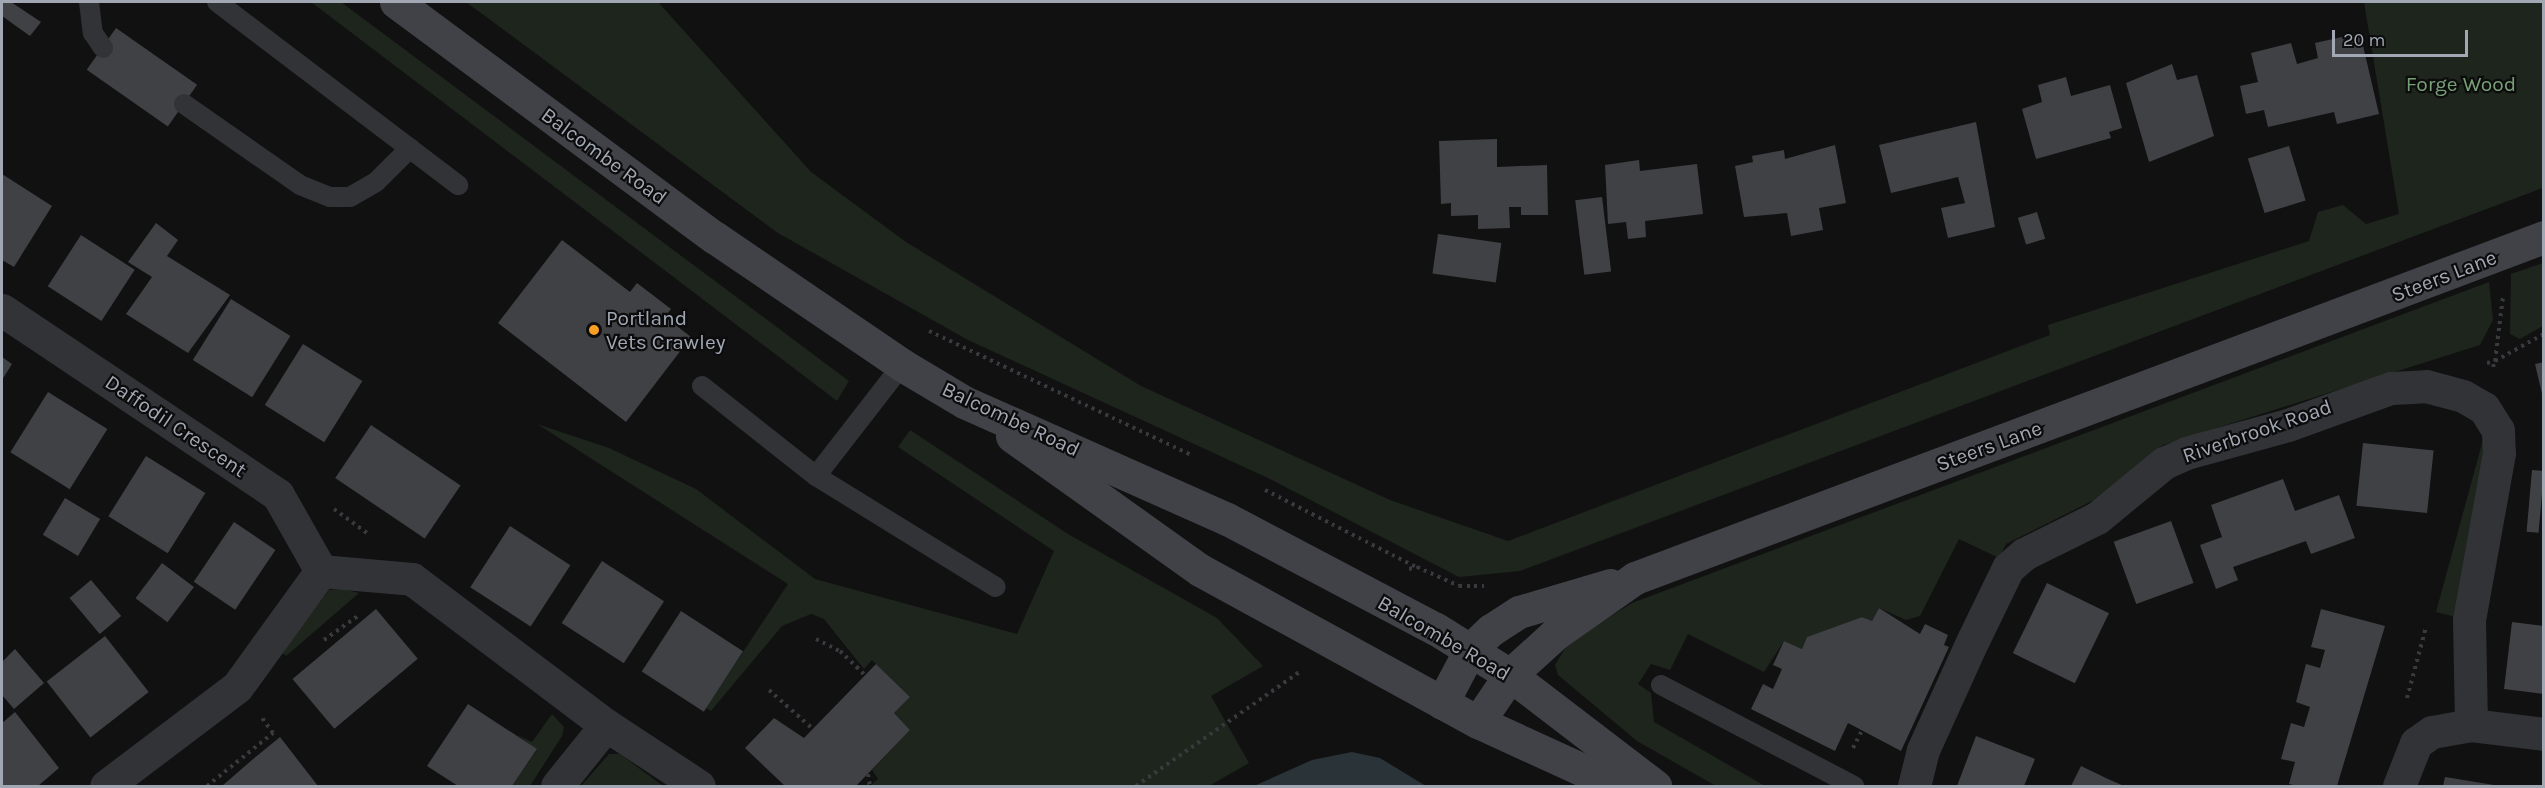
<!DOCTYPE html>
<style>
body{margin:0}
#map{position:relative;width:2545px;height:788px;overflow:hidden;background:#111112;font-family:Karla,sans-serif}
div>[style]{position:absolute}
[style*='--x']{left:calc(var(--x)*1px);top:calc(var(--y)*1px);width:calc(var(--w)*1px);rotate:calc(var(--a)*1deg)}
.green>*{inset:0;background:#1d251d}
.water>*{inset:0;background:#293338}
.building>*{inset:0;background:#404145;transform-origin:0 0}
.path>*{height:4px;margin-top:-2px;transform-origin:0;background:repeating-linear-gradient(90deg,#383a3e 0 3px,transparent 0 7.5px)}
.lane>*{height:20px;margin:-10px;padding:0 10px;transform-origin:10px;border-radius:10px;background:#323337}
.street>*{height:33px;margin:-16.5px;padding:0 16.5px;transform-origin:16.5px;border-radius:16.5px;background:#323337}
.secondary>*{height:33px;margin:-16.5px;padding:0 16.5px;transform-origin:16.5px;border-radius:16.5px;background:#404247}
.dots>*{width:16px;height:16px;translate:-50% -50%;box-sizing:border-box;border:3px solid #0c0c0d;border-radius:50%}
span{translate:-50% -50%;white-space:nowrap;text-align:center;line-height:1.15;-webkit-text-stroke:4.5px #0c0c0d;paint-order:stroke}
.park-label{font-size:21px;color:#78a077}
.street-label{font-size:21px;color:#a1a8b4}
.poi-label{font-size:21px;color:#a1a8b4}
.left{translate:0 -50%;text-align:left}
.frame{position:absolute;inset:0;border:3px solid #a1a8b4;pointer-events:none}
.scale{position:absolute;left:2332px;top:30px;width:136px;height:27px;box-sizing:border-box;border:3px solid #a1a8b4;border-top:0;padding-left:8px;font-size:18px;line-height:21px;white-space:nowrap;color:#a1a8b4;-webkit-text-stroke:4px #0c0c0d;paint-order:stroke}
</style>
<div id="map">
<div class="green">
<i style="clip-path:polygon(311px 2px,341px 2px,849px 381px,837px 401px)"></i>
<i style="clip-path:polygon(466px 2px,658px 2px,811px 172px,906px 242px,1141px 386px,1390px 500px,1508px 541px,2050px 335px,2048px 325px,2309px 241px,2318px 212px,2343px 205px,2366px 224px,2399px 214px,2364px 2px,2543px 2px,2543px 188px,1520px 571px,1459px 577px,1268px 478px,968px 340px,778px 233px)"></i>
<i style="clip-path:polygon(2543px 263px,2543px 326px,2520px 339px,2510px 334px,2511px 274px)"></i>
<i style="clip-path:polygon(2489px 282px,2493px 320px,2480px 345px,2163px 445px,2098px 498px,2006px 544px,1999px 558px,1959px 539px,1920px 616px,1906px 620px,1879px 608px,1872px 621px,1862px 617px,1807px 637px,1802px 649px,1784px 641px,1764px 672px,1688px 634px,1670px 670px,1651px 664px,1638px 684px,1651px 693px,1654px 722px,1765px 786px,1716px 786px,1637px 741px,1558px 675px,1555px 665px,1569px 642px,1632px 603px)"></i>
<i style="clip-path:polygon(537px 424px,609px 448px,696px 489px,815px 579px,1017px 634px,1054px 551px,898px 447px,910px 430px,1068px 534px,1217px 618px,1263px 666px,1211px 696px,1249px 763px,1209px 786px,870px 786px,878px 779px,872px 770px,910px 730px,894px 713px,910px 697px,872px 660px,864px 669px,824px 619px,811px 614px,782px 626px,711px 711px,706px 708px,788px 584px)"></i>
<i style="clip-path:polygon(2484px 436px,2492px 450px,2460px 618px,2436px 612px)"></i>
<i style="clip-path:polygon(343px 589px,359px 593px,286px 656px,282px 652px,329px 590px)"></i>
<i style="clip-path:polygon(552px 714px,564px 727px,562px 736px,530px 786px,512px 786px,537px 750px,517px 735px,532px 742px)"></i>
<i style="clip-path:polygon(609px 754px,620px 754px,663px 786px,581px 786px)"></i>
</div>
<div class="water">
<i style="clip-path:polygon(1352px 752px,1380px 758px,1426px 786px,1254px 786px,1312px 760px)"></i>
</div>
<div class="building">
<i style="clip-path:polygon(2px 2px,11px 2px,41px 22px,30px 36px,2px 16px)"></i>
<i style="left:116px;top:28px;width:99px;height:51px;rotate:35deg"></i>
<i style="clip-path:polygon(2360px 33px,2379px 114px,2337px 124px,2334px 112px,2268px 127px,2264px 110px,2246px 114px,2240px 86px,2258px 82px,2251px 53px,2291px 43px,2297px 64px,2318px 58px,2315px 43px)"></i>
<i style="clip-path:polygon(2172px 64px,2177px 80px,2197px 75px,2214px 136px,2149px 162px,2126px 83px)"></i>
<i style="clip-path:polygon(2066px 77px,2071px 96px,2110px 85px,2122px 128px,2109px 132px,2111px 138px,2036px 159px,2022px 109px,2042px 102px,2038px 85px)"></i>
<i style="clip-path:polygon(1976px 122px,1995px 227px,1948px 238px,1941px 208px,1965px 203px,1958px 177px,1891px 193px,1879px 145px)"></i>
<i style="clip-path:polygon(1497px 139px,1497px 167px,1547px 165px,1548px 215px,1521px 215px,1521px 207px,1509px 207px,1510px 228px,1478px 229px,1478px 215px,1451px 216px,1451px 203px,1441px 204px,1439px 141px)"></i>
<i style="clip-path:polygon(1835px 145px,1846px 203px,1819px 208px,1823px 230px,1791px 236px,1787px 213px,1744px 217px,1735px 166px,1753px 162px,1752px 156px,1784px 150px,1785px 159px)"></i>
<i style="left:2289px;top:146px;width:57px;height:43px;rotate:73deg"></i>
<i style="clip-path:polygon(1639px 160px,1640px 171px,1697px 164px,1703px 214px,1645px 221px,1646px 237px,1628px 239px,1626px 222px,1608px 224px,1605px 165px)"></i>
<i style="clip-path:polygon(2px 174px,52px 206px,14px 267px,2px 260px)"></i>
<i style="left:1602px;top:197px;width:75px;height:27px;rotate:83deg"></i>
<i style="left:2037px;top:212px;width:28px;height:20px;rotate:73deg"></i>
<i style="clip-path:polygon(156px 223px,178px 240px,167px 256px,230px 295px,188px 353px,126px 314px,152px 277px,128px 262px)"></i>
<i style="left:1438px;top:234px;width:64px;height:40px;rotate:8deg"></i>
<i style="left:81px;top:235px;width:64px;height:61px;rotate:33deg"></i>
<i style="clip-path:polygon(562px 240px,630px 292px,637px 283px,671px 309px,665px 317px,691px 337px,626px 422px,498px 323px)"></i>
<i style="left:231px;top:299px;width:70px;height:72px;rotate:32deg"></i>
<i style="left:303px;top:344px;width:70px;height:72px;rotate:32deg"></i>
<i style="clip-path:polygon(2px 357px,12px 364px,2px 380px)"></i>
<i style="clip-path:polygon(2544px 362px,2544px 397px,2543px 398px,2535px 364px)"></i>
<i style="left:48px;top:392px;width:70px;height:71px;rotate:32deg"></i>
<i style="left:371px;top:425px;width:108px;height:64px;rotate:34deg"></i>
<i style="left:2363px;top:443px;width:71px;height:63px;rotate:6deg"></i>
<i style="left:146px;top:456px;width:70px;height:71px;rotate:32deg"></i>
<i style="left:2532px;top:470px;width:12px;height:62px;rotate:5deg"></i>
<i style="clip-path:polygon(2283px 479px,2295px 511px,2339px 495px,2355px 538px,2311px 554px,2306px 541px,2233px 567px,2238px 580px,2216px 589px,2200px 545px,2222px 537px,2211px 505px)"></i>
<i style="left:65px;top:498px;width:41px;height:43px;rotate:31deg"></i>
<i style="left:2171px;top:521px;width:66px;height:61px;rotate:70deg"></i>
<i style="left:234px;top:522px;width:50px;height:72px;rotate:34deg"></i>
<i style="left:510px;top:526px;width:72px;height:73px;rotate:33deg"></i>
<i style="left:602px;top:561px;width:74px;height:74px;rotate:33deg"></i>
<i style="left:162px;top:563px;width:40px;height:44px;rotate:37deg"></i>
<i style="left:91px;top:580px;width:47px;height:28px;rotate:50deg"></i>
<i style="left:2047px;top:583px;width:69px;height:78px;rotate:26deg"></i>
<i style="clip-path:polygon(1879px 608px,1920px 634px,1925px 624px,1948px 635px,1944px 645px,1949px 647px,1901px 751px,1848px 723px,1835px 751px,1751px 709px,1763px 684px,1773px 689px,1782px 669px,1773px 665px,1784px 641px,1802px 649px,1807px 637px,1862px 617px,1872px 621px)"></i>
<i style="left:376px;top:609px;width:65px;height:109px;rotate:50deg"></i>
<i style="clip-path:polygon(2321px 609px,2385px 626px,2337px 786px,2298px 786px,2289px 784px,2295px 762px,2281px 759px,2291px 723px,2304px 727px,2310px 707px,2296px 702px,2306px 664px,2320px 668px,2325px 650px,2311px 647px)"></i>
<i style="left:681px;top:611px;width:74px;height:72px;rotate:33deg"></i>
<i style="clip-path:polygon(2512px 622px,2544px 626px,2544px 694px,2504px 689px)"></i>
<i style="left:105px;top:636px;width:71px;height:74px;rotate:52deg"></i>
<i style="clip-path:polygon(15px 649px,44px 683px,14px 709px,2px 695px,2px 662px)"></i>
<i style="clip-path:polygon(876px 664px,910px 697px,894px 713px,910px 730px,856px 786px,785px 786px,745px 748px,774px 718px,804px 738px)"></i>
<i style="clip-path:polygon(468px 704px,537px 749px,512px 786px,458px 786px,427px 766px)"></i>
<i style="clip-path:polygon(15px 712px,59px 768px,38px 786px,2px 786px,2px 723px)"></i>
<i style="clip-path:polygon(1976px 736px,2035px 759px,2024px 786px,1957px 786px)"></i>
<i style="clip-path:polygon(280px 737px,318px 786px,222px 786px,252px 760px)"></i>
<i style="clip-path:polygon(2081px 766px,2108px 779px,2124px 786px,2071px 786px)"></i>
<i style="clip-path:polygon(2445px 777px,2494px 785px,2494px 786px,2443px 786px)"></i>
</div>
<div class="path">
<i style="--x:929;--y:331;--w:292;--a:25.3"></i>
<i style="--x:2487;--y:363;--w:8;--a:-14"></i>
<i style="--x:2495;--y:361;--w:64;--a:-82.9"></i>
<i style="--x:2493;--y:367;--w:6;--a:-72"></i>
<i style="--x:2495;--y:361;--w:56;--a:-28.9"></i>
<i style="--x:1265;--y:490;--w:169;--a:27"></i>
<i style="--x:334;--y:509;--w:41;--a:36"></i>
<i style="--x:1409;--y:569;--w:8;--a:-14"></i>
<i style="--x:1417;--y:567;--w:46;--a:24.3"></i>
<i style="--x:1459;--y:586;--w:25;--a:0"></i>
<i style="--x:816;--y:639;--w:27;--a:27"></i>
<i style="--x:840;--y:651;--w:35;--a:44"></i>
<i style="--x:324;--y:640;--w:43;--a:-35.5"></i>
<i style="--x:769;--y:690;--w:59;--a:41.6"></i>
<i style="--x:2407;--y:698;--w:73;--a:-75"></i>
<i style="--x:1853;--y:748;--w:20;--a:-63"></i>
<i style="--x:868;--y:774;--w:12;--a:81"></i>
<i style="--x:207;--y:786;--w:85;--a:-38.8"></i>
<i style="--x:273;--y:733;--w:19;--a:-126"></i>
<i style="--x:1136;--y:786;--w:201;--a:-34.9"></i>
</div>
<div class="lane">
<i style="--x:89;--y:2;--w:31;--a:83"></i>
<i style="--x:93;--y:33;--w:18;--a:56"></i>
<i style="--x:217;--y:2;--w:303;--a:37.2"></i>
<i style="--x:184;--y:104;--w:141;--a:34.9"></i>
<i style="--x:300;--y:185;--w:32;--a:22"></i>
<i style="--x:330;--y:197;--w:20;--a:0"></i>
<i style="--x:350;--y:197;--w:30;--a:-30"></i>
<i style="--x:376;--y:182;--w:48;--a:-45"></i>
<i style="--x:702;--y:386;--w:145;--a:38.3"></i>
<i style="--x:816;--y:476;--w:211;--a:31.7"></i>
<i style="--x:816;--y:476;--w:140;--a:-52.2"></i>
<i style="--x:1661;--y:685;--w:218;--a:27.6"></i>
</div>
<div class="street">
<i style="--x:2;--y:310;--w:332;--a:33.8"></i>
<i style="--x:278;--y:495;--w:87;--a:60.5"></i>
<i style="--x:321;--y:571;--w:143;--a:125.9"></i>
<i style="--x:237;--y:687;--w:164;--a:142.9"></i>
<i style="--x:321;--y:571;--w:91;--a:5"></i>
<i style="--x:412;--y:579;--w:243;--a:37"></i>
<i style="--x:606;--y:725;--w:78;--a:128.8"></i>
<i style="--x:606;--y:725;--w:111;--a:33.3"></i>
<i style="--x:1914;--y:786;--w:37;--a:-76"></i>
<i style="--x:1923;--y:750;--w:121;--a:-65.6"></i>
<i style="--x:1973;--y:640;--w:80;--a:-64.1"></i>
<i style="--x:2008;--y:568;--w:21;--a:-41"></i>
<i style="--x:2024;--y:554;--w:81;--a:-26.3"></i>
<i style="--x:2097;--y:518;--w:87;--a:-39.4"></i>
<i style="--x:2164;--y:463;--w:24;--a:-24"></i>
<i style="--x:2186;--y:453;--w:106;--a:-15.4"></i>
<i style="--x:2288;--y:425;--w:109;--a:-19.8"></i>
<i style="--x:2391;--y:388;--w:35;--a:-3"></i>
<i style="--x:2426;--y:386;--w:38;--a:15"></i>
<i style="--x:2463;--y:396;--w:24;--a:30"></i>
<i style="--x:2484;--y:408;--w:26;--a:58"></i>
<i style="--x:2498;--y:430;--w:23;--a:88"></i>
<i style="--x:2499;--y:453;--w:170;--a:100.2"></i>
<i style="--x:2469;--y:620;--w:105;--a:88.9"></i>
<i style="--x:2399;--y:786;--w:46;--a:-68.4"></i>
<i style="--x:2416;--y:743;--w:19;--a:-35"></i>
<i style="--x:2432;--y:732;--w:40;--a:-10"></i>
<i style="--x:2471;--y:725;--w:74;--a:7"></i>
</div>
<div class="secondary">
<i style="--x:396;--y:2;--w:395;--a:36.5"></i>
<i style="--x:714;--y:237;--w:227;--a:34.2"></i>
<i style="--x:902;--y:365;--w:72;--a:30.8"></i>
<i style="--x:964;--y:402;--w:288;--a:24"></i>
<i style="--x:1227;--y:519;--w:236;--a:27.8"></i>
<i style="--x:1436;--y:629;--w:87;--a:31.9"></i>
<i style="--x:1510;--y:675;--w:183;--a:37.4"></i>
<i style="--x:1012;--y:436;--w:231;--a:35.5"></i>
<i style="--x:1200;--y:570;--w:317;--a:28.7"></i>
<i style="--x:1478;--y:722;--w:154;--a:24.6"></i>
<i style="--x:1442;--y:703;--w:60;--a:-62.2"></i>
<i style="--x:1470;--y:650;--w:29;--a:-44"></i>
<i style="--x:1491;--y:630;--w:33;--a:-33"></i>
<i style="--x:1519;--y:612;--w:95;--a:-16.5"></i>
<i style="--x:1478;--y:722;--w:57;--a:-55.8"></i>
<i style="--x:1510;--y:675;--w:61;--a:-42.3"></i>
<i style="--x:1555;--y:634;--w:98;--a:-35"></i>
<i style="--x:1635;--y:578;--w:971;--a:-20.56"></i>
</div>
<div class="dots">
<i style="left:594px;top:330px;background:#f8a023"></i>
</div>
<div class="park-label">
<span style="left:2461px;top:84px">Forge Wood</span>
</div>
<div class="street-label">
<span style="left:604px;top:156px;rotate:36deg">Balcombe Road</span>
<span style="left:2444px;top:276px;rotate:-21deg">Steers Lane</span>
<span style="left:1011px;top:419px;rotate:25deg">Balcombe Road</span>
<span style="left:176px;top:426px;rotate:34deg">Daffodil Crescent</span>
<span style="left:2257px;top:431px;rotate:-19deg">Riverbrook Road</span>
<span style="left:1989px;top:446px;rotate:-20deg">Steers Lane</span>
<span style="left:1444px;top:638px;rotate:30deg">Balcombe Road</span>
</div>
<div class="poi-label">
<span class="left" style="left:606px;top:330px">Portland<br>Vets Crawley</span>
</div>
<div class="frame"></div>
<div class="scale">20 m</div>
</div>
